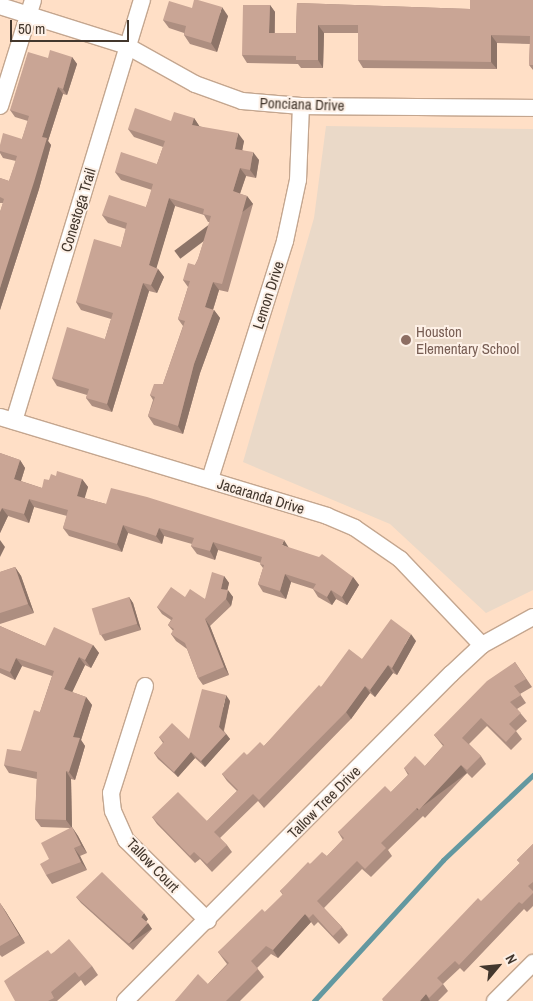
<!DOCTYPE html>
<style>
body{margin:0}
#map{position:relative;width:533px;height:1001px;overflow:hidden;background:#ffdfc6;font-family:"Archivo Narrow",sans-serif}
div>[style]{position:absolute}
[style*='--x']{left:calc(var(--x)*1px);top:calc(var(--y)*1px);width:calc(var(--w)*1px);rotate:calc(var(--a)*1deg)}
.education>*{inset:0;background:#ead9c8}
.stream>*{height:5px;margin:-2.5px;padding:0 2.5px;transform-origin:2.5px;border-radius:2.5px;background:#6398a0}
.roads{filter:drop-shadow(1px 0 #c4a68f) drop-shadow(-1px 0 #c4a68f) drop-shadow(0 1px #c4a68f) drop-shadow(0 -1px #c4a68f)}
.minor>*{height:16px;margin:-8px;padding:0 8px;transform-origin:8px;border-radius:8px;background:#fff}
.wall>*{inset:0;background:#ad8e80}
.shaded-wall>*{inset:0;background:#8d7468;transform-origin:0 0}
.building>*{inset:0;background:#c9a595;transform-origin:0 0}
.dots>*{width:14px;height:14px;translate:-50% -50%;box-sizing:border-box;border:2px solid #fdf0e6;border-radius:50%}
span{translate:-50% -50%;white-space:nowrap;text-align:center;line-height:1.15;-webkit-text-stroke:4px #fdf0e6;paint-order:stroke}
.street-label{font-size:15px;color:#43372d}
.education-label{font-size:15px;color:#785e54}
.left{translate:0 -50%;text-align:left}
.north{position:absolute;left:473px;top:941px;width:50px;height:50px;-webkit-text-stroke:4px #fdf0e6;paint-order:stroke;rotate:62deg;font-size:14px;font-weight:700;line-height:20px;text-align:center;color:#43372d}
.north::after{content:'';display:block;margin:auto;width:18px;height:22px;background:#43372d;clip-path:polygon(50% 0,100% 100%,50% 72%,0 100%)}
.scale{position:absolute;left:10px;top:20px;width:119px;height:22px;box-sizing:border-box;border:2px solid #43372d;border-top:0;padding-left:6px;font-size:15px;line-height:18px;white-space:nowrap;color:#43372d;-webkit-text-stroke:4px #fdf0e6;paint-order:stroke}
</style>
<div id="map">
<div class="education">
<i style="clip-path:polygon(326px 126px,533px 129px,533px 590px,486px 613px,390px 524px,243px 462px,314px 218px)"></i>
</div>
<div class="stream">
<i style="--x:314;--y:1001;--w:191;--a:-47.5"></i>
<i style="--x:443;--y:860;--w:124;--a:-43.4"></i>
</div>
<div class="roads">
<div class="minor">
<i style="--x:0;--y:6;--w:133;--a:17.5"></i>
<i style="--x:127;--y:46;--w:78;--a:29.2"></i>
<i style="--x:195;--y:84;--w:50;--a:19.9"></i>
<i style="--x:242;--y:101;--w:59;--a:4.8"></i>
<i style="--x:301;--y:106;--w:232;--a:0.5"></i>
<i style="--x:0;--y:106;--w:111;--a:-72.7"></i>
<i style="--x:0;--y:417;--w:342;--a:16.8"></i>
<i style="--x:327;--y:516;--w:30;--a:23"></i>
<i style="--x:355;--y:528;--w:55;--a:34.6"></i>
<i style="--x:400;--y:559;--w:119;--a:46.4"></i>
<i style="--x:14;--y:421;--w:440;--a:-73.1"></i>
<i style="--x:210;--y:479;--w:250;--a:-72.5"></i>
<i style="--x:285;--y:241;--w:62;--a:-78"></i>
<i style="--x:298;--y:180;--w:74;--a:-87.7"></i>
<i style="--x:145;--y:686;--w:112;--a:107.6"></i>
<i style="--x:111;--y:793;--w:18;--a:84"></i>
<i style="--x:113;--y:811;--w:32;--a:66"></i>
<i style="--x:126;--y:840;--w:115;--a:44.6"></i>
<i style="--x:125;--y:1001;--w:462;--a:-45.1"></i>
<i style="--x:451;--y:674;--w:42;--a:-43.1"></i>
<i style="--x:482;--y:645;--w:58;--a:-28.8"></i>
<i style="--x:495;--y:1001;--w:54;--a:-45"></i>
</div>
</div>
<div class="wall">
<i style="clip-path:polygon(533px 0,533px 70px,529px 65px,530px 44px,497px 43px,497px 69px,363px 68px,358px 60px,358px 33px,324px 33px,323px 68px,301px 68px,298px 64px,247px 63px,242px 55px,270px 5px,275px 12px,275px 33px,296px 33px,297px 3px,470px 9px)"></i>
<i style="clip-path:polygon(192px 8px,228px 16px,217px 52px,190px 44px,184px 35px,184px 33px,169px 28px,163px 20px)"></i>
<i style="clip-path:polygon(72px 57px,77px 64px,67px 95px,63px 94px,48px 141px,51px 145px,39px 189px,0 310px,0 212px,3px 203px,0 203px,0 178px,9px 181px,16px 161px,3px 158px,0 153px,0 145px,22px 139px,28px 121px,15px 117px,10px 110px,48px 58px)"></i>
<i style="clip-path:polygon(194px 118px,199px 126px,244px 141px,242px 150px,259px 160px,256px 178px,246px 176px,240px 194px,247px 196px,253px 204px,228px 292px,219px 290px,213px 310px,214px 310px,220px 318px,200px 373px,183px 434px,154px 425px,148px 416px,153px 400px,150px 395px,163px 384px,183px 326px,178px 319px,188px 287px,183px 280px,195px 265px,198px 259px,210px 222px,208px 222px,204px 215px,175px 206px,156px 268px,158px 269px,164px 277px,157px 293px,149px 291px,112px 412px,92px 406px,86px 398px,87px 395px,57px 386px,52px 378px,105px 339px,111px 319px,81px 310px,76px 302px,121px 247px,126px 229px,108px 223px,102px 215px,146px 207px,152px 190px,121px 180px,115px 172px,157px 164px,163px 147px,134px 137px,128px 129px,171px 121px)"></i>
<i style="clip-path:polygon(0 453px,20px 460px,25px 468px,21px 481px,42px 488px,49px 480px,56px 476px,82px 479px,88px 487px,84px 498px,106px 504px,289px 548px,353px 577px,359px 585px,347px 605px,336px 599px,332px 605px,318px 597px,313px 589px,291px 582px,286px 599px,263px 592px,258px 584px,263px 568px,260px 564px,261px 563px,218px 550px,215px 560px,197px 554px,191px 546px,192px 544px,164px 536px,162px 544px,128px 533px,122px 552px,69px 536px,63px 528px,67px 516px,34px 507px,29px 523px,8px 516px,0 533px)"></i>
<i style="clip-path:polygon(15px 567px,21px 576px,34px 613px,0 624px,0 572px)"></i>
<i style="clip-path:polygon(224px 576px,229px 583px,227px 590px,233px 597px,231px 606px,210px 626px,229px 675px,203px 685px,198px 678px,187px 649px,176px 641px,171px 634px,173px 631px,168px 625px,171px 620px,162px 614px,157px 607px,185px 597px,205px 599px)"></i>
<i style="clip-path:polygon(129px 597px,133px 603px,141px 630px,105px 641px,101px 635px)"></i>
<i style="clip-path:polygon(0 626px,45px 646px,93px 645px,99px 653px,91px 668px,85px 665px,72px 692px,86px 697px,92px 705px,81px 740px,85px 746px,75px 780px,71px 779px,72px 827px,78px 836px,87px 853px,80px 856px,87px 870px,52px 884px,46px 875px,49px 859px,70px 828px,41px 827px,35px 819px,37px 779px,9px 773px,4px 765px,21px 751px,40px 712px,52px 676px,22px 666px,15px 680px,0 673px)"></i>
<i style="clip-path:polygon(416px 641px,397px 675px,393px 673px,375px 697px,370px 693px,351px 719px,264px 808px,258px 801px,220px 838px,227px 845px,232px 852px,212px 872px,200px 859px,195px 863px,157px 824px,152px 817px,207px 821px,237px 791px,227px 781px,222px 774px,247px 755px,264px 746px,321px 687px,362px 659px)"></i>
<i style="clip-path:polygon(515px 662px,532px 687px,520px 694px,526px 703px,517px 709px,527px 721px,516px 731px,522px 739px,511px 750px,487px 726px,469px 744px,481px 756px,486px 764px,472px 778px,467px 773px,425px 818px,423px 816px,388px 850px,392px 856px,371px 877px,362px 869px,324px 908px,342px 927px,348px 935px,339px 944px,318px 922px,314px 926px,311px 922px,278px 958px,271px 954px,257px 968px,264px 977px,240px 1001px,175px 1001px,208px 984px,227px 964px,218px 952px,265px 912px,283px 895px,280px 891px,310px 864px,327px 856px,343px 840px,338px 832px,391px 792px,408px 775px,404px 768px,425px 766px,443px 746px,434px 735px)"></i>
<i style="clip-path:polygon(230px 701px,224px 731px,230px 739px,205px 767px,195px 758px,178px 777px,158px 759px,154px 753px,163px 743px,159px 737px,189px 739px)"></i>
<i style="clip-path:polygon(533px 844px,533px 906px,527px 912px,524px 909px,464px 972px,460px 968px,443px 984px,448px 991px,438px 1001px,383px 1001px,520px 863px,517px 860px)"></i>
<i style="clip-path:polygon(76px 897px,148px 919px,146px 922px,152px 929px,133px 950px,81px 903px)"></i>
<i style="clip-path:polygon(0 903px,6px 912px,25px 943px,2px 957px,0 955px)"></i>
<i style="clip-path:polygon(51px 954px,92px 966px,98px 975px,85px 986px,81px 980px,57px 1001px,15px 1001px)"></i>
</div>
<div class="shaded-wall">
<i style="clip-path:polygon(270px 5px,275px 12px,274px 41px,269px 33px)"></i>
<i style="clip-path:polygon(222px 7px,228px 16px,217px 52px,211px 43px)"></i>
<i style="clip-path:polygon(318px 25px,324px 33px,323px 68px,318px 60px)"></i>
<i style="clip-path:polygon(491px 35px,497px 43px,497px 69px,491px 62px)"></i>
<i style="clip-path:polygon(72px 57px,77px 64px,67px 95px,63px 89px)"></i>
<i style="clip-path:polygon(58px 87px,63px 94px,48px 141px,51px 145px,39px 189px,0 310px,0 288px,42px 137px)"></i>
<i style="clip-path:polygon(194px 118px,200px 127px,192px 125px)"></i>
<i style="clip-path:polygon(238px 133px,244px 141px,241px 157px,235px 149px)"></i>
<i style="clip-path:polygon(253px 152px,259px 160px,256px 178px,250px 170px)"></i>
<i style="clip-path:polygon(240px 168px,246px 176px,238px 199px,233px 191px)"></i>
<i style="left:247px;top:196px;width:10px;height:91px;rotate:53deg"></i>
<i style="clip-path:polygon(169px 198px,175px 206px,155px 273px,149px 265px)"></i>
<i style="clip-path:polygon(158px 269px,164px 277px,157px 293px,151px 285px)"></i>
<i style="clip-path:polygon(213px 282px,219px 290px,211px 316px,205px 307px)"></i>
<i style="clip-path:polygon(143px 283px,149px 291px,112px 412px,107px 404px)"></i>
<i style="clip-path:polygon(214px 310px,220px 318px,200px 373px,183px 434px,178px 426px,194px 364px)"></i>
<i style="clip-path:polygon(20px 460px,25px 468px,19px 487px,14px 479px)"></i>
<i style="clip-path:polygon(82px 479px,88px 487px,83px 504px,77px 496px)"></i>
<i style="clip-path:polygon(29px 499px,34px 507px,29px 523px,24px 514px)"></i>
<i style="clip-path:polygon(2px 508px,8px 516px,0 533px,0 512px)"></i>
<i style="clip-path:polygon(123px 525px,128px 533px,122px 552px,117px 544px)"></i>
<i style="clip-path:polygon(159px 528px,164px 536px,162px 544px,156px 536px)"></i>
<i style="clip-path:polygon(0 540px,5px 547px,0 557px)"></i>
<i style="clip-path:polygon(284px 540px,289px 548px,282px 545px)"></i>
<i style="clip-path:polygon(213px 542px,218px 550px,215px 560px,210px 551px)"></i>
<i style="clip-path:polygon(15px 567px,21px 576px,34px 613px,28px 604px)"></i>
<i style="clip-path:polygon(285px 574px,291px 582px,286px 599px,280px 591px)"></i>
<i style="clip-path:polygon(224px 576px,229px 583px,226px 596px,221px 589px)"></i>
<i style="clip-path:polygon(353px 577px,359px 585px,347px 605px,342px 597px)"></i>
<i style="clip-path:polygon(228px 590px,233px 597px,231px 606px,226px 599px)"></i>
<i style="clip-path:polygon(331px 590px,336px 599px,332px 605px,327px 597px)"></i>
<i style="clip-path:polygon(129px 597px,133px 603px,141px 630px,137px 624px)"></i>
<i style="clip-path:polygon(205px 619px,210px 626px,229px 675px,224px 667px)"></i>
<i style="clip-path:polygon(411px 634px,416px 641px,397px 675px,392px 668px)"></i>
<i style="clip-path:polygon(93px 645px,99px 653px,91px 668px,85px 660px)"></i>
<i style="clip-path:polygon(79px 657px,85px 665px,70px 697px,64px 689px)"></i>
<i style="clip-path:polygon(16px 658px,22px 666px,15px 680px,10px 672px)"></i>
<i style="clip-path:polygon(388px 665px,393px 673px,375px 697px,370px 690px)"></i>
<i style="clip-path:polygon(365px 686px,370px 693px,351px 719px,346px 712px)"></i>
<i style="clip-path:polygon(226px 695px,230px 701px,223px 733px,219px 727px)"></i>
<i style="clip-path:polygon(86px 697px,92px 705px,81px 740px,85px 746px,75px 780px,69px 772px,73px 737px)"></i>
<i style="clip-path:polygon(226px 734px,230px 739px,205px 767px,201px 761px)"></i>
<i style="clip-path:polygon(191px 752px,195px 758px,178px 777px,174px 772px)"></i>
<i style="left:461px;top:765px;width:10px;height:62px;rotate:53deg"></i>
<i style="clip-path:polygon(66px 771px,71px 779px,72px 828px,66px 820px)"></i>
<i style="clip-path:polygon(72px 827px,78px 836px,87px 853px,81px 845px)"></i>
<i style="clip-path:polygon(74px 848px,80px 856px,87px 870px,81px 862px)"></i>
<i style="clip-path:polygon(0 903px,6px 912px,25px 943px,19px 935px)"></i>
<i style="clip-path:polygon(144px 913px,148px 919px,145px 923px,141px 917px)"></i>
<i style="clip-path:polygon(305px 914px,311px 922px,278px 958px,273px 950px)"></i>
<i style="left:148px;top:923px;width:7px;height:28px;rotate:56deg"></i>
<i style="clip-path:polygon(426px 994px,430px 1001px,420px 1001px)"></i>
</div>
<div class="building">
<i style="clip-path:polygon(194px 0,198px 0,222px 7px,211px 43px,184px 35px,186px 26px,163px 20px,169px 1px,192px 8px)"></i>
<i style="clip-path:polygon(470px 0,533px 0,533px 65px,529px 65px,530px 36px,491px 35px,491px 62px,358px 60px,358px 25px,318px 25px,318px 60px,296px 60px,296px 56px,242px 55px,243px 5px,270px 5px,269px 33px,296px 33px,297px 3px,470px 9px)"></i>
<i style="clip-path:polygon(50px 50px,72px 57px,63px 89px,58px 87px,42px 137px,47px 138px,34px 182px,0 288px,0 212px,4px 199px,0 197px,0 178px,9px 181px,17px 156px,0 151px,0 145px,3px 133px,22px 139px,29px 116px,10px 110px,28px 52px,48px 58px)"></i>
<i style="clip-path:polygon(135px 108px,171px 121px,174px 112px,194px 118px,192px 125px,238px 133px,235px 149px,253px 152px,250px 170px,240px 168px,233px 191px,247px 196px,222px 284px,213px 282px,205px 307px,214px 310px,194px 364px,178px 426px,148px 416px,155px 397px,150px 395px,154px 384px,163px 384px,185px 321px,178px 319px,190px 281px,183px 280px,188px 263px,195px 265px,198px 259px,211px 216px,203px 214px,204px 209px,169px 198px,149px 265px,158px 269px,151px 285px,143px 283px,107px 404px,86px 398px,89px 389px,52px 378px,67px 327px,105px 339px,113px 313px,76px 302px,94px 239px,121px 247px,127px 223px,102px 215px,109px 195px,146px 207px,153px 184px,115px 172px,121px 152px,157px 164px,165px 141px,128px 129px)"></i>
<i style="clip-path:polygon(0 453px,20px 460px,14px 479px,42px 488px,44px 479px,49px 480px,51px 474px,56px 476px,57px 471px,82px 479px,77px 496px,106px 504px,111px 488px,147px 497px,284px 540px,282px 545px,319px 557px,322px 554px,353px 577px,342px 597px,331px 590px,327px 597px,313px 589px,316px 584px,285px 574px,280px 591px,258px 584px,264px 565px,260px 564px,262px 557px,213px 542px,210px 551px,191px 546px,194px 538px,159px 528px,156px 536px,123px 525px,117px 544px,63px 528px,68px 510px,29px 499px,24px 514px,2px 508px,0 512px)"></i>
<i style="clip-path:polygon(15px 567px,28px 604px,0 613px,0 572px)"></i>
<i style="clip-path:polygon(212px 572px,224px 576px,221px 589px,228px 590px,226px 599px,205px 619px,224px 667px,198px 678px,185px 643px,171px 634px,174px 629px,168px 625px,173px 618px,157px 607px,171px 587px,185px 597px,190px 589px,205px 599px)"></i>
<i style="left:129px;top:597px;width:28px;height:39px;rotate:73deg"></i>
<i style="clip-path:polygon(391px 619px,411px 634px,392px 668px,388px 665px,370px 690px,365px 686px,346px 712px,259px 800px,253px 794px,214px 832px,227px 845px,207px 864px,194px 852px,190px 856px,152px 817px,178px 792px,207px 821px,238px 790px,222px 774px,244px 752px,247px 755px,260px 742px,264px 746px,319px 685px,321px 687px,349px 649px,362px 659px)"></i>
<i style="clip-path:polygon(0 626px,45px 646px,54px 627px,93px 645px,85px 660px,79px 657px,64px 689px,86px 697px,73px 737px,80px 738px,69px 772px,66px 771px,66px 820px,35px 819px,37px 772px,4px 765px,7px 749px,21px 751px,34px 710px,40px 712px,54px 671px,16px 658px,10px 672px,0 668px)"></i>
<i style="clip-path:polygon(515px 662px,526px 679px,514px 686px,521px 695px,510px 702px,521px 713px,509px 724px,516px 731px,506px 742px,481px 718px,462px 738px,481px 756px,467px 770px,461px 765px,419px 810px,417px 808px,381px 843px,386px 848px,365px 869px,357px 861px,317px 901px,342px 927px,333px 936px,313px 914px,309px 918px,305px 914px,273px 950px,266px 946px,251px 961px,258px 969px,226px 1001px,175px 1001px,198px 974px,208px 984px,229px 963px,218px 952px,262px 909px,265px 912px,283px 894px,280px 891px,308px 862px,310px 864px,322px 852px,327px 856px,344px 838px,338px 832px,385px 786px,391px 792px,409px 774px,404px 768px,415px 756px,425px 766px,444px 745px,434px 735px,487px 681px)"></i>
<i style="clip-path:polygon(202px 689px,226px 695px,219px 727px,226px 734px,201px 761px,191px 752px,174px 772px,154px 753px,164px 742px,159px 737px,172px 723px,189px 739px)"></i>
<i style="clip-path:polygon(72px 827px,81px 845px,74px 848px,81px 862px,46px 875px,40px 864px,49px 859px,41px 843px)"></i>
<i style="clip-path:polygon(533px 844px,533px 882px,528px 886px,533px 891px,533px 893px,522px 904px,519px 902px,459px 965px,455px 961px,437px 978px,443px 984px,429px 998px,426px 994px,420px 1001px,383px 1001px,382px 999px,478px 898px,481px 901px,520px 863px,517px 860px)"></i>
<i style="clip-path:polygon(102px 872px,144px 913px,141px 917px,148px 923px,129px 944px,76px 897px)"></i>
<i style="clip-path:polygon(0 903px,19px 935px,0 946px)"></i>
<i style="clip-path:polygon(69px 939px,92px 966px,79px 977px,75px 972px,51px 992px,54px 998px,48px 1001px,15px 1001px,4px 981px,48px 950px,51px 954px,54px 952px)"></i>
</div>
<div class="dots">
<i style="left:406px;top:340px;background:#8d6e63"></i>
</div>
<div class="street-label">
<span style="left:302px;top:104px;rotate:2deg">Ponciana Drive</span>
<span style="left:78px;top:210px;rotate:-73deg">Conestoga Trail</span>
<span style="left:268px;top:295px;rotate:-72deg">Lemon Drive</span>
<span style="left:261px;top:496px;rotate:17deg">Jacaranda Drive</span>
<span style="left:324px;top:802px;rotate:-45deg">Tallow Tree Drive</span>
<span style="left:153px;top:865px;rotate:46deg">Tallow Court</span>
</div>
<div class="education-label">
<span class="left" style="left:416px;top:340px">Houston<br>Elementary School</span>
</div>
<div class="north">N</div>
<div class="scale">50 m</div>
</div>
